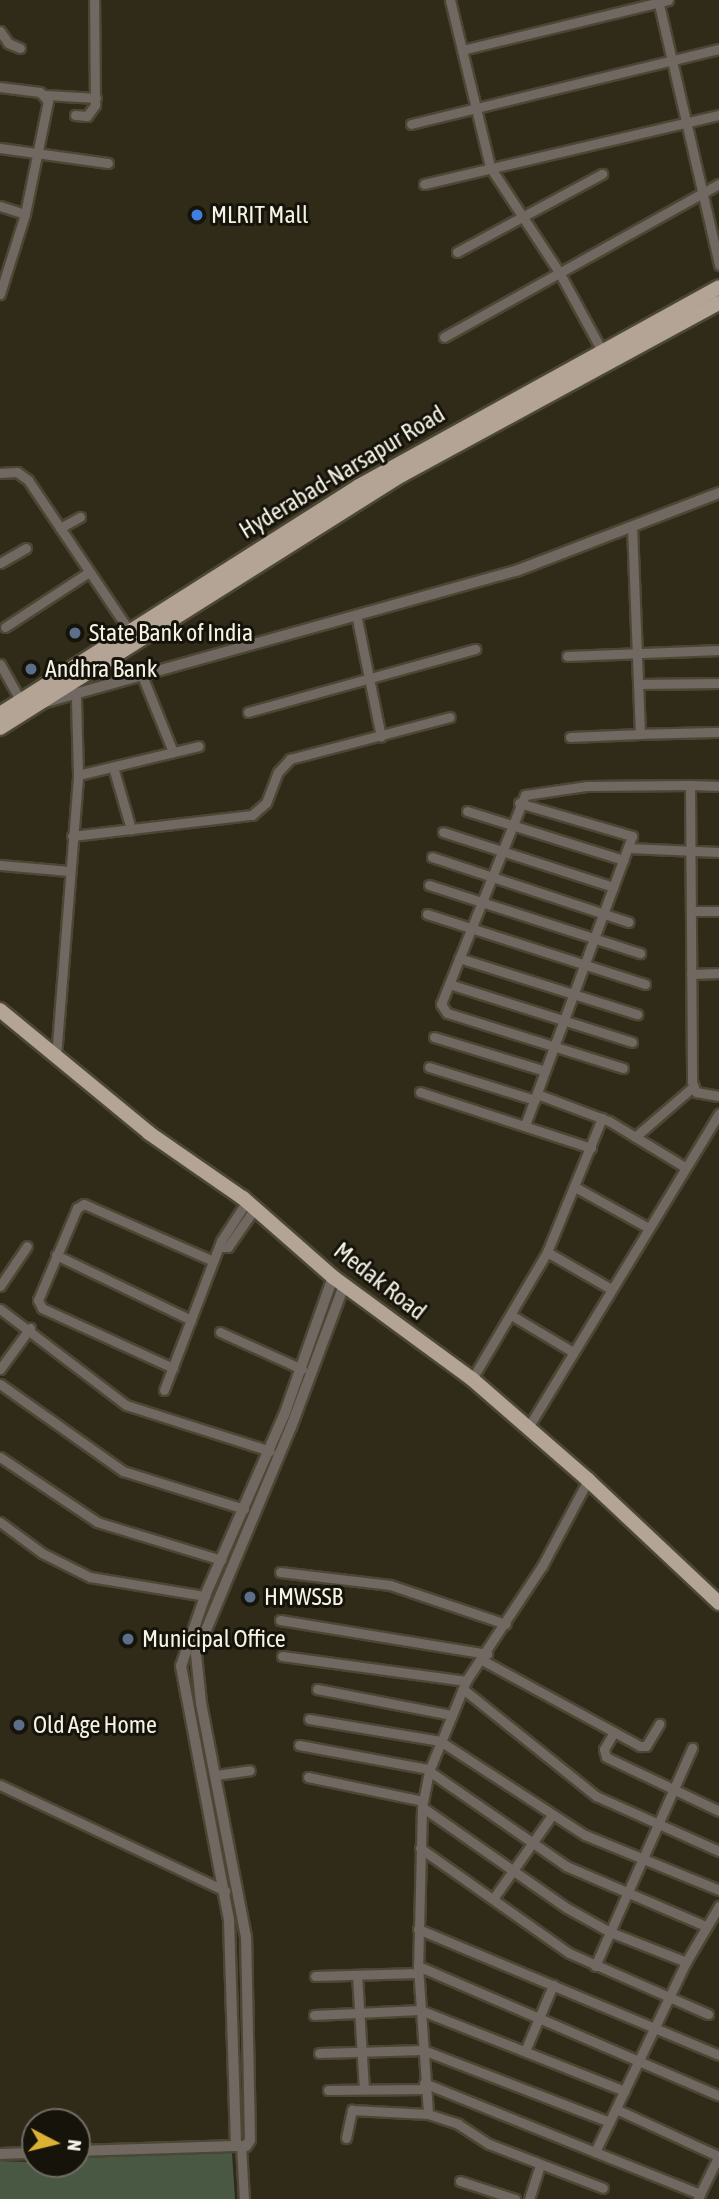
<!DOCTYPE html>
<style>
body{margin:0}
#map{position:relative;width:719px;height:2199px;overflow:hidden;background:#302b18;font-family:"Asap Condensed",sans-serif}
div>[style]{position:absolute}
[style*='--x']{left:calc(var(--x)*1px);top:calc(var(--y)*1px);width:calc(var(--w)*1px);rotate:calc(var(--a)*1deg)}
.green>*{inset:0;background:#485843}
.roads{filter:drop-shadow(2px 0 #4c4735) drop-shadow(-2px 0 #4c4735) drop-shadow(0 2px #4c4735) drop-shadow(0 -2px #4c4735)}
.minor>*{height:9px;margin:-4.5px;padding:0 4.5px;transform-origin:4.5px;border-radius:4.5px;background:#706861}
.tertiary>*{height:10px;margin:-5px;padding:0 5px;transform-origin:5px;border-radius:5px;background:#706861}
.primary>*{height:14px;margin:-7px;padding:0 7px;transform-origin:7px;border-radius:7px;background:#b4a496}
.dots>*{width:19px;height:19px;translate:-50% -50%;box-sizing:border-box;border:4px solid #16130b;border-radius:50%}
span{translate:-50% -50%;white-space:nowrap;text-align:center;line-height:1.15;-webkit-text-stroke:6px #16130b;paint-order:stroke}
.poi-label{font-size:24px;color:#f5f2e6}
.left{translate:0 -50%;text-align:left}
.street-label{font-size:24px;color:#f5f2e6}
.north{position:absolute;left:21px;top:2108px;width:70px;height:70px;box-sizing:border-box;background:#16130b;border:2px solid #6f6c63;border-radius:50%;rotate:97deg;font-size:19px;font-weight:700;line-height:28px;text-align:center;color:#f5f2e6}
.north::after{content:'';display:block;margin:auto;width:24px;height:32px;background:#dcb233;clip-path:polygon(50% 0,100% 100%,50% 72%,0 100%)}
</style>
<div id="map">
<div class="green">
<i style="clip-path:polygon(232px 2153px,235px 2199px,0 2199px,0 2161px,77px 2164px,77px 2158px)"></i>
</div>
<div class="roads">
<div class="minor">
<i style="--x:450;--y:0;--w:172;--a:76.5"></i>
<i style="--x:490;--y:167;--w:126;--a:56.7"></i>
<i style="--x:559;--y:272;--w:88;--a:61.4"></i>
<i style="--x:658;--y:0;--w:272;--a:77"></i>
<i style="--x:0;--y:31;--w:14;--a:56"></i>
<i style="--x:8;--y:43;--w:13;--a:23"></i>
<i style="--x:462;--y:50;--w:212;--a:-13.6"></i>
<i style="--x:0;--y:87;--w:40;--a:7.1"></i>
<i style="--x:40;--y:92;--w:12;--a:48"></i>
<i style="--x:48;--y:101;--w:115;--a:101.5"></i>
<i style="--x:25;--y:214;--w:84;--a:107.4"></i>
<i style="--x:46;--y:95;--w:50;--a:3.4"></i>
<i style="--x:75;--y:115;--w:12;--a:5"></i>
<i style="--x:87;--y:116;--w:14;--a:-54"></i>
<i style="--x:95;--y:105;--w:105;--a:-90.5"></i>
<i style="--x:411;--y:124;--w:317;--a:-13.7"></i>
<i style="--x:0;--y:148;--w:109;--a:7.9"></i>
<i style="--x:424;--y:184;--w:303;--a:-13.2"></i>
<i style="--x:0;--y:206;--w:26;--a:18"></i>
<i style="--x:457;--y:252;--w:165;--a:-28.3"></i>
<i style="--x:444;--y:337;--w:315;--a:-29.1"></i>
<i style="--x:0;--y:473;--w:17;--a:-3"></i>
<i style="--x:17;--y:472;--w:14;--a:36"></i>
<i style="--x:28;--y:480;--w:183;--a:56.1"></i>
<i style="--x:632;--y:526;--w:208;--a:87.8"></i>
<i style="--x:640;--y:734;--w:79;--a:-1.5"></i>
<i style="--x:60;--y:528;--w:23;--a:-29"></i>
<i style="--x:0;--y:563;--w:30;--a:-30"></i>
<i style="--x:357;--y:619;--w:120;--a:78.5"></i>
<i style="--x:5;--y:627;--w:100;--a:-33.2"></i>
<i style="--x:567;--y:656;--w:152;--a:-2.3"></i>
<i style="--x:0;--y:664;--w:45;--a:60.6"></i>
<i style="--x:143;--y:678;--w:80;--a:67.9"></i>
<i style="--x:638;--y:684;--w:81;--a:-0.7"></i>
<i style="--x:248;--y:712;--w:236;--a:-15.5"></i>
<i style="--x:570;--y:737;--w:70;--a:-2.5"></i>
<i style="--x:113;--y:767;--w:65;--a:73.8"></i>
<i style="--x:78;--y:775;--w:124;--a:-13.5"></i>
<i style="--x:690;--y:785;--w:29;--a:2"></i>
<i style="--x:519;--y:803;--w:118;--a:16.3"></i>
<i style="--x:632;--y:836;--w:309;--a:110.3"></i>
<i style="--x:467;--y:811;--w:164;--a:17.4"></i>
<i style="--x:443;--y:832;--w:179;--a:17.9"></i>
<i style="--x:72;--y:836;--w:181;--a:-6.7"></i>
<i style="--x:252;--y:815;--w:18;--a:-41"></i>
<i style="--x:266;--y:803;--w:33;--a:-69"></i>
<i style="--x:278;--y:772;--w:18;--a:-47"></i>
<i style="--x:290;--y:759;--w:165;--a:-14.7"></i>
<i style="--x:628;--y:848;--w:91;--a:2.5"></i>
<i style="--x:432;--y:857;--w:207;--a:18.3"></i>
<i style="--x:0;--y:865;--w:68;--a:5"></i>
<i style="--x:429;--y:885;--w:222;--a:17.9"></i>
<i style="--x:691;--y:911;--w:28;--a:0"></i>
<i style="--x:427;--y:914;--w:229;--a:17.8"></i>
<i style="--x:459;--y:958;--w:187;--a:17.5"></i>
<i style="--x:691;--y:974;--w:28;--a:-2"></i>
<i style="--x:449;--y:984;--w:192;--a:17.6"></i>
<i style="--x:434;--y:1037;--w:116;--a:17"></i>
<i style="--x:56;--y:1057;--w:283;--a:-85.5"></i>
<i style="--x:78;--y:775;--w:79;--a:-91.5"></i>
<i style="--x:429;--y:1067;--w:111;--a:17.3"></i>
<i style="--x:623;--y:1068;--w:184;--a:-162.6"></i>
<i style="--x:447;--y:1013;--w:11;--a:-124"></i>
<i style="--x:441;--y:1004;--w:225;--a:-68.1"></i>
<i style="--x:525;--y:795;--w:63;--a:-8.3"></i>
<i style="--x:587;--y:786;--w:103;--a:-0.6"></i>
<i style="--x:690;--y:785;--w:297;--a:89.6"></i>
<i style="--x:692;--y:1082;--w:11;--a:68"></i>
<i style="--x:696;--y:1092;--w:23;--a:10"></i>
<i style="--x:420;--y:1092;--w:180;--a:18.1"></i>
<i style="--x:537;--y:1094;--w:77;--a:20.6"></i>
<i style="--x:609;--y:1121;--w:87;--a:31.3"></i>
<i style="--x:635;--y:1137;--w:77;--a:-40.8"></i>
<i style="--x:575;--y:1187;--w:82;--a:29.1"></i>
<i style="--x:220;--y:1247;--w:8;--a:0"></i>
<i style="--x:228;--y:1247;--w:47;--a:-55.3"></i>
<i style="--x:547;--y:1252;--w:74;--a:30"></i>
<i style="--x:56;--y:1255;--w:150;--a:25.7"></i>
<i style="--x:0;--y:1286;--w:48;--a:-56"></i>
<i style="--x:0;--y:1309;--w:158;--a:37.3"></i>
<i style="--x:126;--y:1405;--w:151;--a:17.7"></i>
<i style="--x:511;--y:1315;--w:72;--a:30.8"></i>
<i style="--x:220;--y:1332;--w:90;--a:24.3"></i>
<i style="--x:173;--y:1368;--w:144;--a:-155.4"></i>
<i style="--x:42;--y:1308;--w:9;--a:-117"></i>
<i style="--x:38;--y:1300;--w:100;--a:-67"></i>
<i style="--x:77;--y:1208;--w:8;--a:-30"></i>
<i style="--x:84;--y:1204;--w:141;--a:23.8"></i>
<i style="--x:0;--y:1369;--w:51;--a:-53.8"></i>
<i style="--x:472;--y:1379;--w:147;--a:-59.4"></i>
<i style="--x:547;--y:1252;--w:145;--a:-67.7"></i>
<i style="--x:0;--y:1384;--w:151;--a:35.3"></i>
<i style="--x:123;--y:1471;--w:127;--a:17.4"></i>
<i style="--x:164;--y:1390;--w:160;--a:-69.1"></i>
<i style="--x:221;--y:1241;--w:48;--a:-57"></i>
<i style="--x:529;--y:1426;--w:366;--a:-58.7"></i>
<i style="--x:0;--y:1457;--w:117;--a:33.8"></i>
<i style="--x:97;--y:1522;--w:130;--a:17"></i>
<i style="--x:588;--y:1480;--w:98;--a:118.1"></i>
<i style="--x:542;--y:1566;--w:138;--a:123.5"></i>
<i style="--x:466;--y:1681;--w:97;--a:112.3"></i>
<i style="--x:429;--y:1771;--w:37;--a:101"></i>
<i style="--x:422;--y:1807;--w:159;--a:91.4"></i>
<i style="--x:418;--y:1966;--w:148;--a:86.1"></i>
<i style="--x:428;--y:2114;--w:32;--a:18"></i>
<i style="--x:458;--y:2124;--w:37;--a:33"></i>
<i style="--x:489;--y:2144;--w:122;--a:21.1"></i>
<i style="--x:0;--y:1522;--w:52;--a:36.4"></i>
<i style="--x:42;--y:1553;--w:54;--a:26.6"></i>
<i style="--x:90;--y:1577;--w:117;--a:9.4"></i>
<i style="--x:280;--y:1572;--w:111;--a:6.7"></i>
<i style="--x:390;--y:1585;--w:122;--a:18.6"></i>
<i style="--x:280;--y:1620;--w:210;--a:9.3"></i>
<i style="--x:282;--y:1656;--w:186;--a:7.7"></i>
<i style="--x:482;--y:1660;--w:180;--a:28.6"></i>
<i style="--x:640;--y:1746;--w:6;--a:0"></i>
<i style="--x:646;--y:1746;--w:26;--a:-59"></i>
<i style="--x:317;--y:1689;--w:136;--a:11"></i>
<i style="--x:463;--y:1689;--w:171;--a:38.8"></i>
<i style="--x:596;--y:1796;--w:135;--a:24.1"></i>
<i style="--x:309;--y:1719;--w:133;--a:9.5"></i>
<i style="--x:440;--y:1741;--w:173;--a:33"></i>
<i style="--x:585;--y:1835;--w:145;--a:22.3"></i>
<i style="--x:614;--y:1732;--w:20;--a:120"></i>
<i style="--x:604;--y:1749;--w:8;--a:76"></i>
<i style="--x:606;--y:1757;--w:125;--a:25.5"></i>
<i style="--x:299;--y:1745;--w:132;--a:10.5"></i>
<i style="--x:429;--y:1771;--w:167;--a:34.7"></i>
<i style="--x:566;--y:1866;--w:151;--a:23.3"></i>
<i style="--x:216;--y:1775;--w:34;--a:-8"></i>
<i style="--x:308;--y:1777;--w:117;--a:11.8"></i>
<i style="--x:0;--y:1785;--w:249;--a:25.2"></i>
<i style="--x:422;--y:1807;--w:177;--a:34.9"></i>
<i style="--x:567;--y:1908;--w:49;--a:29.2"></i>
<i style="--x:610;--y:1932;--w:82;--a:21.5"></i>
<i style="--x:420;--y:1848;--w:182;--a:35.2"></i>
<i style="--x:569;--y:1953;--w:152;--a:23.7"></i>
<i style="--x:493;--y:1899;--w:103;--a:-54.9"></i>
<i style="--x:418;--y:1929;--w:326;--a:22.7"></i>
<i style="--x:418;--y:1966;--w:327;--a:23.3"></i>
<i style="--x:595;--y:1966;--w:239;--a:-66"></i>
<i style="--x:357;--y:1975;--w:114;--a:86.5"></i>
<i style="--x:315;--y:1976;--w:103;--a:-1.7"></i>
<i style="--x:314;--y:2015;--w:106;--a:-2.7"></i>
<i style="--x:420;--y:2010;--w:220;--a:21.6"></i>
<i style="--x:525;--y:2051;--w:72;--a:-67"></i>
<i style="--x:319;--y:2053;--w:104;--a:-1.7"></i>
<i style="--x:423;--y:2050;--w:200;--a:21.1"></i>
<i style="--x:424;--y:2083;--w:184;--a:22"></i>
<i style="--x:328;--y:2090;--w:97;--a:-0.6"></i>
<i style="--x:616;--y:2109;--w:112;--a:24.7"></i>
<i style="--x:346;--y:2138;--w:29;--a:-78"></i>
<i style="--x:352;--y:2110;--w:76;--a:3"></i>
<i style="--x:241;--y:2146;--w:53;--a:86.8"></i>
<i style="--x:460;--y:2181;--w:58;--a:18.1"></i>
<i style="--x:700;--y:2194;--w:43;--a:-64"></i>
<i style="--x:529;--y:2199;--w:36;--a:-72"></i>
<i style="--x:698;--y:2199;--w:5;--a:-68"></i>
<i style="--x:700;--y:2194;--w:113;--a:-158.2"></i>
<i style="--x:595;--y:2152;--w:211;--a:-64.4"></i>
<i style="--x:686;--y:1962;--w:65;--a:-59.5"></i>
</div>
<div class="tertiary">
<i style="--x:46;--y:702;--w:488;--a:-15.6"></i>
<i style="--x:516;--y:571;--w:217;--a:-21"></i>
<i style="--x:333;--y:1277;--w:146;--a:109.5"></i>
<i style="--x:284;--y:1415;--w:197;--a:113.6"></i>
<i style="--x:205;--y:1596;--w:74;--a:108.9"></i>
<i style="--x:181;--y:1666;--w:259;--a:79.3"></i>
<i style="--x:229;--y:1921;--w:225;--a:88.2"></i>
<i style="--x:236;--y:2146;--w:10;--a:0"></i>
<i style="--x:246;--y:2146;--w:7;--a:-56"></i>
<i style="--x:250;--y:2140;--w:203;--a:-91.1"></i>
<i style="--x:246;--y:1937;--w:238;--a:-100.9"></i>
<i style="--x:201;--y:1703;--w:49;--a:-95.8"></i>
<i style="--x:196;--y:1654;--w:246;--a:-67.3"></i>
<i style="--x:291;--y:1427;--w:152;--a:-69.5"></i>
<i style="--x:77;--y:2151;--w:159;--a:-1.8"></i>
<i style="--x:0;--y:2154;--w:35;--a:-2"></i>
</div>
<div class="primary">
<i style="--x:0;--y:714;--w:425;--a:-32.4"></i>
<i style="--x:359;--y:486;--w:411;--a:-28.9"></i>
<i style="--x:0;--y:728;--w:475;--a:-32.2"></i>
<i style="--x:402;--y:475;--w:361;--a:-28.5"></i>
<i style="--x:0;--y:1010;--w:193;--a:39.5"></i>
<i style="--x:149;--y:1133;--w:114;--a:34.7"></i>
<i style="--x:243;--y:1198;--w:120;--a:41.3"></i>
<i style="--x:333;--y:1277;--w:172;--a:36.3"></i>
<i style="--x:472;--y:1379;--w:154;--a:41"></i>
<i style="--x:588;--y:1480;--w:180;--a:43.2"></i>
</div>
</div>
<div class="dots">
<i style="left:197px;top:215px;background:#3f7fe0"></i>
<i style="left:75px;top:633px;background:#5c6f8a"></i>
<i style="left:31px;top:669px;background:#5c6f8a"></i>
<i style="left:250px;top:1597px;background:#5c6f8a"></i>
<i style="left:128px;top:1639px;background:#5c6f8a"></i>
<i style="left:19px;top:1725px;background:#5c6f8a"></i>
</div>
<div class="poi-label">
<span class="left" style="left:211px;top:215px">MLRIT Mall</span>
<span class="left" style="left:89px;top:633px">State Bank of India</span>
<span class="left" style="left:45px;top:669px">Andhra Bank</span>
<span class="left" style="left:264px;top:1597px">HMWSSB</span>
<span class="left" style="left:142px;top:1639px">Municipal Office</span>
<span class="left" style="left:33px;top:1725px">Old Age Home</span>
</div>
<div class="street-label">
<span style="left:342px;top:472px;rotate:-31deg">Hyderabad-Narsapur Road</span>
<span style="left:380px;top:1281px;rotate:38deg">Medak Road</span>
</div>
<div class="north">N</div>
</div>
